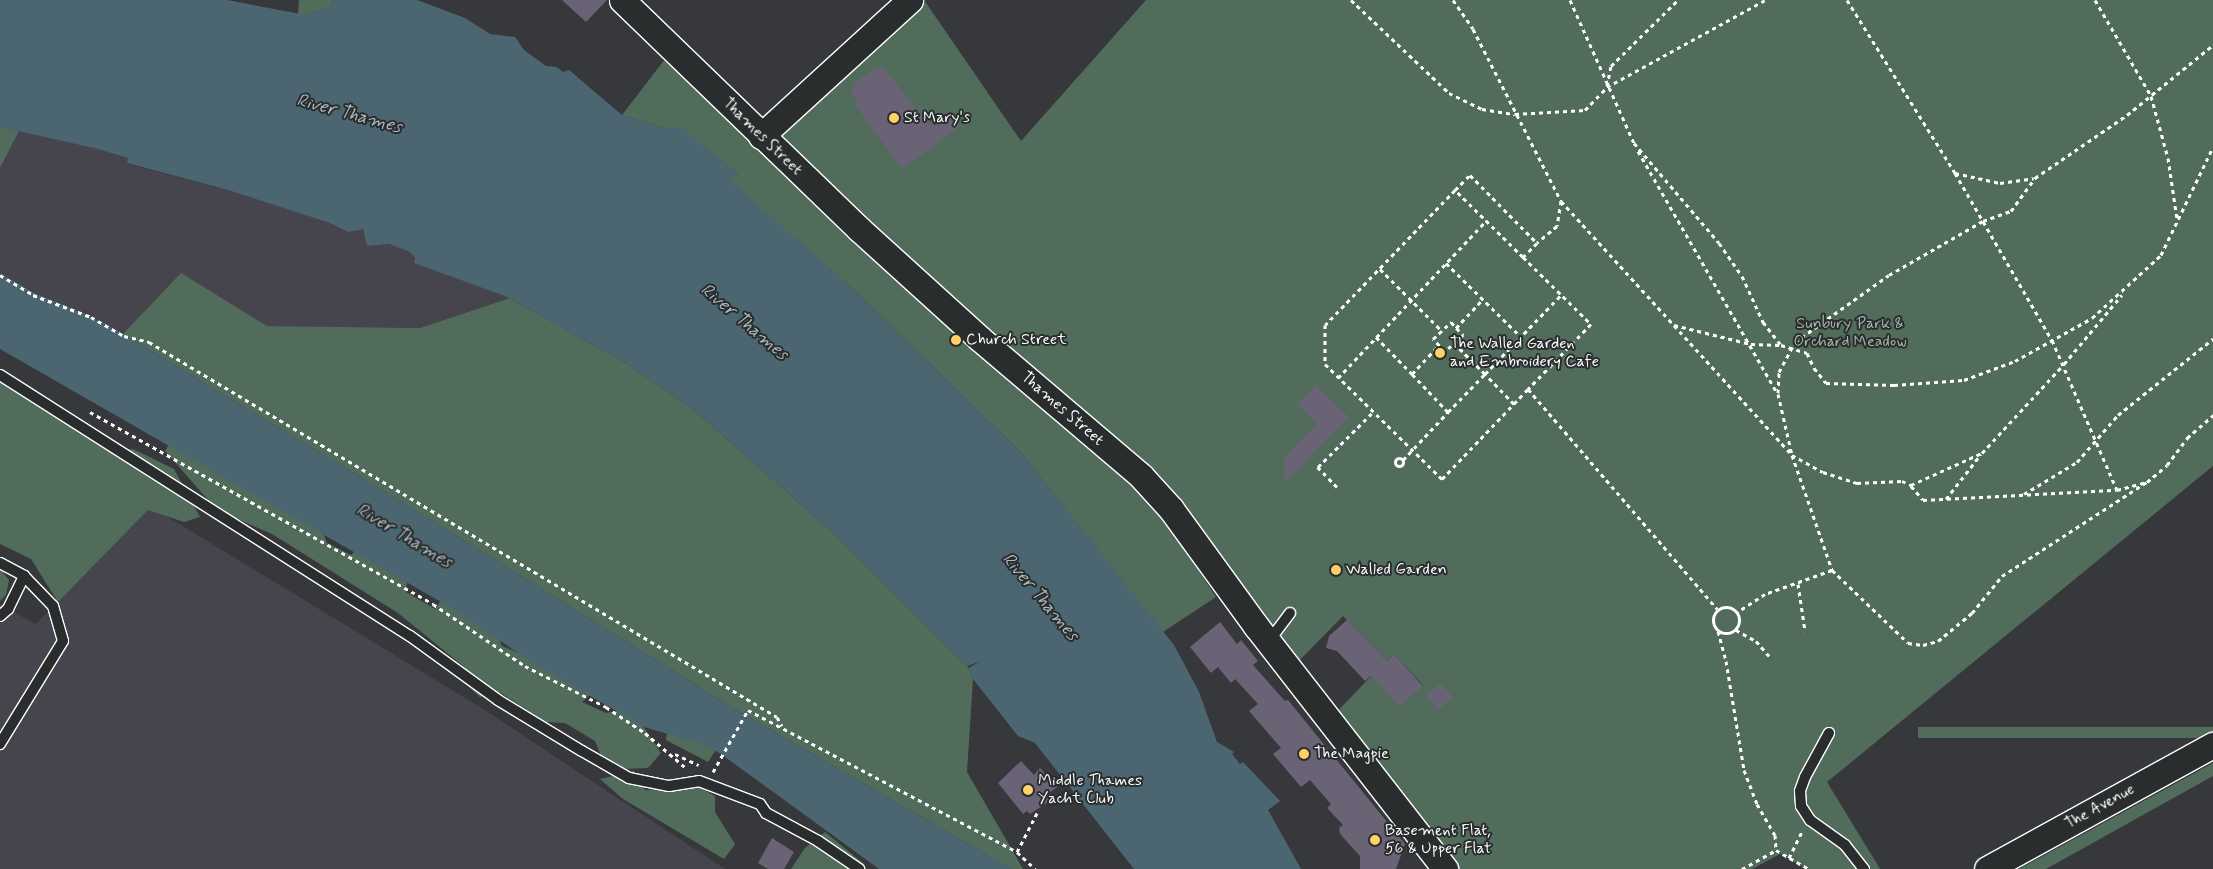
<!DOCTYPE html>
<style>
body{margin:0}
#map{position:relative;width:2213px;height:869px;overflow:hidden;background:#37383c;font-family:Mynerve,sans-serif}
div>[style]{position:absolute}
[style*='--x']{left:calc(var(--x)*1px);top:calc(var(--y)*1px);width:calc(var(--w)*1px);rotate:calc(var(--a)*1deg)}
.built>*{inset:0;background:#46454d}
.green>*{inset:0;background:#516c5b;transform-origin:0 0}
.water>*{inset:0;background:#4c6671}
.building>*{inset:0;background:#6a6375;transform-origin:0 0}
.path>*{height:3px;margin-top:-1.5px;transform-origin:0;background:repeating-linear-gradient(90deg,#fff 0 4px,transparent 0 8px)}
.path>.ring{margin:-1.5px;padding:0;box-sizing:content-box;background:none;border:3px solid #fff;border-radius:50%}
.roads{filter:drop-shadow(1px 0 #fff) drop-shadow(-1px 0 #fff) drop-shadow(0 1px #fff) drop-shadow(0 -1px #fff)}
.service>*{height:10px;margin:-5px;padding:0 5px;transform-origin:5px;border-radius:5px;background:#2a2d2e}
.tertiary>*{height:25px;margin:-12.5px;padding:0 12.5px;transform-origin:12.5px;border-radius:12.5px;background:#2a2d2e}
.dots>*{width:14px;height:14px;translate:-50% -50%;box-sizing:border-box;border:2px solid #2a2d2e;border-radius:50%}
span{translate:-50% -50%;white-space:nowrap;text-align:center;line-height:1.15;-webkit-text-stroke:4px #2a2d2e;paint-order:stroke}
.poi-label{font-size:16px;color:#fff}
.left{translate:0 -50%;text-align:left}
.street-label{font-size:16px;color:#fff}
.park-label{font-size:16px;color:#a8b6ad}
.water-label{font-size:18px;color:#aebabf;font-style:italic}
</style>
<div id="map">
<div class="built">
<i style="clip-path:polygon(19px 131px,98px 149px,128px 158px,127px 164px,228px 190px,330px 223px,347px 232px,363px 228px,367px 246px,389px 244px,410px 252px,415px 258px,414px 263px,510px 298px,420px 328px,267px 326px,181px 274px,123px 334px,91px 316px,34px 293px,0 273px,0 168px)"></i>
<i style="clip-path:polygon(148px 510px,161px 513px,480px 707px,725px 869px,0 869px,0 605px,36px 624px)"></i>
</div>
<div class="green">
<i style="clip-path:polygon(299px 0,334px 0,331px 6px,306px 15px,298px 15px)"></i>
<i style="clip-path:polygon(910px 0,924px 0,1021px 141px,1146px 0,2213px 0,2213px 466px,1827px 782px,1880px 869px,1806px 869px,1780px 854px,1752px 869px,1445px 869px,1330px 719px,1376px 671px,1382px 687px,1400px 707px,1423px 685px,1394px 654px,1387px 661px,1343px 616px,1291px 669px,1171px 509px,979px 338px,770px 127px)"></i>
<i style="clip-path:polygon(665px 59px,1157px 508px,1216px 597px,1163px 632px,1022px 454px,852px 288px,729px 181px,738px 174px,682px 129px,663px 128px,622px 115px)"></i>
<i style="clip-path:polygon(0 127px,19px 131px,0 168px)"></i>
<i style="clip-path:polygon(181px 273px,267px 326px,420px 328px,510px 298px,629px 365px,693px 409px,836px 535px,969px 668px,973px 679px,967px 772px,1023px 869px,1011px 869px,728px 705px,423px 515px,123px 334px)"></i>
<i style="clip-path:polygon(0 378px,9px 387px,112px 452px,133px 449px,174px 469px,200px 517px,184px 522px,148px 510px,58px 602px,31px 559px,0 544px)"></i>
<i style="clip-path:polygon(174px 435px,315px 512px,327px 543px,351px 555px,366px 542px,409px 564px,406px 592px,435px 609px,447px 592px,489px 617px,502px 646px,545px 664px,594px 691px,582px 702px,606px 713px,631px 708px,661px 753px,648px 768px,623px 769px,601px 756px,595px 741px,565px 723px,545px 722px,501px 693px,480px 697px,468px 686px,463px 666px,398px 613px,272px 534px,217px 510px,165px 451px)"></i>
<i style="clip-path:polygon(0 569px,9px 580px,6px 595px,0 601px)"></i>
<i style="clip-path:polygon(668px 725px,721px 742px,708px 762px,666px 740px)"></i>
<i style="left:2213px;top:727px;width:11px;height:295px;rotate:90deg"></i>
<i style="clip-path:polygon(2213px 763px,2213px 776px,2046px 869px,2019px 869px)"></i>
<i style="clip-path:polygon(634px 771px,645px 790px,697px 786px,715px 796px,715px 812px,735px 844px,724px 859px,623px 799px,600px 779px)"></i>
<i style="clip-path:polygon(825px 832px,864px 864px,866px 869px,791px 869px,805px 848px)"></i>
</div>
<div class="water">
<i style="clip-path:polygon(0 0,227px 0,306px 15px,331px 6px,334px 0,417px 0,465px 18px,490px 34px,515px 37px,524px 50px,546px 66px,557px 67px,563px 72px,569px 70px,622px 115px,663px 128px,682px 128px,738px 174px,730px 181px,852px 288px,1022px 454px,1174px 645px,1199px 692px,1217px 742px,1234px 752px,1232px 754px,1240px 764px,1243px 762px,1280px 801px,1268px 810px,1301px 869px,1134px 869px,1035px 743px,1018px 736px,973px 679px,969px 668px,979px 662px,967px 666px,836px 535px,693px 409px,629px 365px,510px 298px,414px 263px,415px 258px,410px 252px,389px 244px,367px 246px,363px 229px,348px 232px,330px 223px,228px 190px,127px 163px,128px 158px,98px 149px,0 127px)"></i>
<i style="clip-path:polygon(0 273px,34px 293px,91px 316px,123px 334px,423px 515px,728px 705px,1011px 869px,879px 869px,721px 754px,703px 744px,644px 727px,533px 663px,448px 606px,0 349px)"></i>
</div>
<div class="building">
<i style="clip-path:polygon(562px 0,607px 0,586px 22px)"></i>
<i style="clip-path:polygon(883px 67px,929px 125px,947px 111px,959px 127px,902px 169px,855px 105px,858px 103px,851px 93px,856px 82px,872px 70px)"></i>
<i style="clip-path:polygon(1316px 385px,1349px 417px,1284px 483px,1284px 457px,1317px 424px,1297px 404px)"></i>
<i style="clip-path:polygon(1347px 620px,1387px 661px,1394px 654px,1423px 686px,1400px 707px,1371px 676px,1365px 681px,1337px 651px,1326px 648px,1329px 636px)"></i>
<i style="clip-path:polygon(1220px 622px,1237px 644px,1241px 640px,1258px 661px,1253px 665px,1285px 701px,1288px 700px,1405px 844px,1396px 869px,1360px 869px,1360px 856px,1340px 834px,1339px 828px,1343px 825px,1327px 808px,1331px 804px,1310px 780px,1301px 787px,1273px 754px,1281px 748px,1249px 711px,1258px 704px,1235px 679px,1231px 683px,1218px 667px,1211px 673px,1190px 647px)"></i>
<i style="left:1440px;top:683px;width:19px;height:19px;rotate:47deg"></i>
<i style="clip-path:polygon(1021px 761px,1034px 775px,1040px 768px,1057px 787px,1049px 793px,1054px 798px,1030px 814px,1027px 811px,1023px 814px,998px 783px)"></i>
<i style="clip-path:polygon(772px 838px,794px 852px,784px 869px,768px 869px,758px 863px)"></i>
</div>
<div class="path">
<i style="--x:1351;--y:0;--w:135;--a:43.5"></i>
<i style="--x:1449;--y:93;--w:37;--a:26"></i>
<i style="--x:1482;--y:109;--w:33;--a:9"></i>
<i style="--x:1515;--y:114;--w:70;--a:-3.3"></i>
<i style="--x:1585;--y:110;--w:32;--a:-46"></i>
<i style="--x:1607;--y:87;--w:180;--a:-28.8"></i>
<i style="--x:1453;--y:0;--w:35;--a:55"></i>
<i style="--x:1473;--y:29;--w:193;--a:62.9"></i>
<i style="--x:1561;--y:201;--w:25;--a:99"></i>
<i style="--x:1557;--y:226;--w:26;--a:140"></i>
<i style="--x:1570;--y:0;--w:157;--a:65.9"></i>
<i style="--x:1847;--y:0;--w:204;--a:58"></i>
<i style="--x:1955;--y:173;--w:193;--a:59.9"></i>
<i style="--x:2052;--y:340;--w:163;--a:66.6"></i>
<i style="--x:2095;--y:0;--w:111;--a:59.7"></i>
<i style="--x:2151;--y:96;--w:64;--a:74.7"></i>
<i style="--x:2168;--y:158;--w:62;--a:81.6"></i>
<i style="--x:1607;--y:86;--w:20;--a:-79"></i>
<i style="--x:1611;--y:66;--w:94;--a:-44.6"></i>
<i style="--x:1634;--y:143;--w:131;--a:49.6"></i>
<i style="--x:1719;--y:243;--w:40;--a:55.1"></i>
<i style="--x:1742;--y:276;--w:51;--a:65.5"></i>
<i style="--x:1763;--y:322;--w:29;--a:52"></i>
<i style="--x:1781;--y:345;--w:27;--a:17"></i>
<i style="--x:1807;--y:353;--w:17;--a:65"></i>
<i style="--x:1814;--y:368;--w:19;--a:51"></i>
<i style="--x:1826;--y:383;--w:68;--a:1.7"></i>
<i style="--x:1894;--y:385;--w:70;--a:-4.1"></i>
<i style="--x:1964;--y:380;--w:54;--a:-20.4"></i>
<i style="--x:2015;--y:361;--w:88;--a:-29.2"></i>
<i style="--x:2092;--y:318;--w:93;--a:-42.4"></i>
<i style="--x:2161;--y:255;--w:120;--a:-64.3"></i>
<i style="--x:1638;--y:151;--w:280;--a:60.1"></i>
<i style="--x:1778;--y:394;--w:63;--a:77.1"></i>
<i style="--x:1792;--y:455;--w:122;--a:70.8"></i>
<i style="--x:1832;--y:570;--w:71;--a:160.3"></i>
<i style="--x:1765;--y:594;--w:33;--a:147"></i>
<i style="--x:1955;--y:173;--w:46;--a:12.5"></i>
<i style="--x:2000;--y:183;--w:34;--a:-8"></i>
<i style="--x:1455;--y:190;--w:187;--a:133.9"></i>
<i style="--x:1325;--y:325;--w:39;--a:90"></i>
<i style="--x:1325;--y:364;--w:164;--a:44.5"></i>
<i style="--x:1442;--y:479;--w:124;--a:-46.3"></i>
<i style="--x:1561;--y:201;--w:343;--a:47.7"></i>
<i style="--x:1792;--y:455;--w:35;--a:29"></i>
<i style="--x:1823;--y:472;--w:36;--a:18"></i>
<i style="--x:1857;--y:483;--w:45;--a:-2.5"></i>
<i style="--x:1902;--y:481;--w:10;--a:24"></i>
<i style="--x:1911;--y:485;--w:78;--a:-24.3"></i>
<i style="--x:1982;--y:453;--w:121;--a:-47.3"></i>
<i style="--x:2064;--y:364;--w:90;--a:-50"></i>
<i style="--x:1523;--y:257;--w:95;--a:-135.4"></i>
<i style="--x:1455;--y:190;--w:21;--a:-45"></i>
<i style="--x:1470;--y:175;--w:95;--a:45.4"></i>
<i style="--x:1537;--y:243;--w:20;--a:135"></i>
<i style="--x:1523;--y:257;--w:95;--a:44.6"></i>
<i style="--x:1591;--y:324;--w:91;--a:134.1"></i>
<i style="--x:1528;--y:389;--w:290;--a:49.3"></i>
<i style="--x:1446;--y:263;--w:104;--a:44.6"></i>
<i style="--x:1380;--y:269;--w:88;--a:45"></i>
<i style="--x:0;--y:275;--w:39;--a:31"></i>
<i style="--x:33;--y:295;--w:62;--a:20.8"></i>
<i style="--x:91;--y:317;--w:38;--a:30"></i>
<i style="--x:124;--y:336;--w:26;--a:13"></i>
<i style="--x:149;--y:342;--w:731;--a:30.84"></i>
<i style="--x:777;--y:717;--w:10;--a:61"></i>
<i style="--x:1451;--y:322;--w:18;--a:47"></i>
<i style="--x:1463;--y:335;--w:24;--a:138"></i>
<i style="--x:1445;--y:351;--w:17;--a:-135"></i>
<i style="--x:1433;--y:339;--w:25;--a:-43"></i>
<i style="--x:1674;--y:325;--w:79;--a:13.9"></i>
<i style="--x:1751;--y:344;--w:29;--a:2"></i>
<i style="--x:1456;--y:328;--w:40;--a:-47"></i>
<i style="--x:1376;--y:337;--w:52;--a:45.8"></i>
<i style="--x:1338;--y:378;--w:216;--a:-46.7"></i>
<i style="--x:1778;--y:393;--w:21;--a:-87"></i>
<i style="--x:1779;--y:372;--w:34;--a:-62"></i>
<i style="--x:1795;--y:342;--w:115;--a:-35.5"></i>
<i style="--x:1889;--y:275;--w:108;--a:-29.9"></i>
<i style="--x:1983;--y:221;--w:30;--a:-20"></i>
<i style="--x:2011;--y:211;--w:41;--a:-54"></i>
<i style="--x:2035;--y:178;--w:112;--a:-34.4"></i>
<i style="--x:2127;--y:115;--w:111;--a:-39.1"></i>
<i style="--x:1514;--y:404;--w:42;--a:-134"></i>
<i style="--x:1485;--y:374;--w:110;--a:-46.1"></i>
<i style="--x:90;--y:412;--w:393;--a:29.2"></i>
<i style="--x:433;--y:604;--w:111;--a:34"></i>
<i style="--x:525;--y:666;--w:91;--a:26.8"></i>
<i style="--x:606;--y:707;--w:47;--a:33.7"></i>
<i style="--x:645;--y:733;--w:54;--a:40.5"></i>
<i style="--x:1448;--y:412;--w:53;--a:-45.8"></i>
<i style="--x:1485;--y:374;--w:44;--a:-135"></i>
<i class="ring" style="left:1395px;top:458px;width:5px;height:5px"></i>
<i style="--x:1403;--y:460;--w:66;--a:-46.8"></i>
<i style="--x:1448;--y:412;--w:52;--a:-133.5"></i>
<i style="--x:1412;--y:374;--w:40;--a:-47"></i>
<i style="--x:1911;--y:486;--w:18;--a:49"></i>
<i style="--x:1923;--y:500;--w:194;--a:-3"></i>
<i style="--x:2117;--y:490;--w:28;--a:-15"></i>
<i style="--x:1337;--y:487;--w:28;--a:-134"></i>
<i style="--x:1318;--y:467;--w:78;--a:-45"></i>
<i style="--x:2024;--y:494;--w:62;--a:-31.1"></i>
<i style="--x:2077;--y:462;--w:62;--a:-48.9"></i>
<i style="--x:2118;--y:415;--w:122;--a:-38.7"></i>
<i style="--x:1946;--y:499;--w:57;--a:-52.1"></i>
<i style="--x:1832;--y:570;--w:105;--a:43.8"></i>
<i style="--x:1908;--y:643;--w:15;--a:8"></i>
<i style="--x:1923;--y:645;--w:16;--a:-15"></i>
<i style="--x:1938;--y:641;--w:44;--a:-39.5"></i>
<i style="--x:1972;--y:613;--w:48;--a:-51"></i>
<i style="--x:2002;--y:576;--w:173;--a:-33"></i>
<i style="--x:2147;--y:482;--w:26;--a:-40"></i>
<i style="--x:2167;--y:465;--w:34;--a:-53"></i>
<i style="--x:2187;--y:438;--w:35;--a:-41"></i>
<i style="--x:1798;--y:584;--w:48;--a:81.5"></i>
<i class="ring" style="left:1713px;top:607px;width:23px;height:23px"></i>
<i style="--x:1736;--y:630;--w:23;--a:29"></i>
<i style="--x:1756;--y:641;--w:23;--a:49"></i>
<i style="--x:1718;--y:631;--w:31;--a:75"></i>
<i style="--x:1726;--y:661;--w:110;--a:80.6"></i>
<i style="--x:1744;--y:770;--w:36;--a:69"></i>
<i style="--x:1757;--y:804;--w:36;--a:60"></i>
<i style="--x:1775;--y:835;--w:15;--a:86"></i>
<i style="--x:675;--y:754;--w:26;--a:25"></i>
<i style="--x:713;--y:772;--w:71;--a:-60.6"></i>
<i style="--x:748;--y:710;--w:304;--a:27.8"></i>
<i style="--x:1017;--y:852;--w:25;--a:43"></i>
<i style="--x:1776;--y:850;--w:38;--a:30"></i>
<i style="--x:1017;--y:852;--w:44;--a:-62.9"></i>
<i style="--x:1789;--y:858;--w:30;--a:-64"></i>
<i style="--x:1742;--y:869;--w:39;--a:-29"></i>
</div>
<div class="roads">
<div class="service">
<i style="--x:0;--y:375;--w:486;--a:32.5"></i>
<i style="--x:410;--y:636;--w:109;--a:36"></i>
<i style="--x:498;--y:700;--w:98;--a:31.3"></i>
<i style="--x:582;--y:751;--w:54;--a:29.9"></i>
<i style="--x:629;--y:778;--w:41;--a:11.3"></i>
<i style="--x:669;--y:786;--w:30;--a:-9"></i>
<i style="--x:699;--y:781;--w:65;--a:20.7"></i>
<i style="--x:760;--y:804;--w:11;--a:56"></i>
<i style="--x:766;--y:813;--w:59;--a:28.3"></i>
<i style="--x:818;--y:841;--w:50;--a:34.3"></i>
<i style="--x:0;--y:563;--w:27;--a:28"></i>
<i style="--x:24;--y:576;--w:42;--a:46"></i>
<i style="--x:53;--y:606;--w:36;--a:74"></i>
<i style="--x:63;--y:641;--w:121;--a:121.5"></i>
<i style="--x:0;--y:616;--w:11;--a:-41"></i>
<i style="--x:8;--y:609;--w:37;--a:-64"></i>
<i style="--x:1269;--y:641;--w:35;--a:-53"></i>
<i style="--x:1829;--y:733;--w:50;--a:118.6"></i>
<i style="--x:1805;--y:777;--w:15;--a:110"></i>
<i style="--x:1800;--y:791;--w:15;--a:86"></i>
<i style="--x:1801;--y:806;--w:17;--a:57"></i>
<i style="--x:1810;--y:820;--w:43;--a:35.5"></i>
<i style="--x:1845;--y:845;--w:31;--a:52"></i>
</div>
<div class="tertiary">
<i style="--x:622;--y:0;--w:330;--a:44"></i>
<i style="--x:859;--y:229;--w:162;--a:42.2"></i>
<i style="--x:979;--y:338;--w:213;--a:40.4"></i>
<i style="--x:1141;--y:476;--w:45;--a:47.7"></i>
<i style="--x:1171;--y:509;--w:145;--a:54"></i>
<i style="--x:1256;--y:626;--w:308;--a:52.1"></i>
<i style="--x:761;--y:136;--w:202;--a:-42.4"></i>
<i style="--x:1987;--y:869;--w:258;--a:-28.8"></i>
</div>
</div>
<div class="dots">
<i style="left:894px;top:118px;background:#ffd166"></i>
<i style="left:956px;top:340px;background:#ffd166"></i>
<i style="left:1440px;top:353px;background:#ffd166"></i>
<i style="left:1336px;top:570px;background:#ffd166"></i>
<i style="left:1304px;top:754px;background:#ffd166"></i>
<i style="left:1028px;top:790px;background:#ffd166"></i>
<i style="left:1375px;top:840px;background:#ffd166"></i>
</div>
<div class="poi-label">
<span class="left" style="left:904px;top:118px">St Mary's</span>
<span class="left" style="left:966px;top:340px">Church Street</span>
<span class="left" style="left:1450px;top:353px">The Walled Garden<br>and Embroidery Cafe</span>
<span class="left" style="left:1346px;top:570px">Walled Garden</span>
<span class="left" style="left:1314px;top:754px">The Magpie</span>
<span class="left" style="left:1038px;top:790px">Middle Thames<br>Yacht Club</span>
<span class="left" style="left:1385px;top:840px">Basement Flat,<br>56 &amp; Upper Flat</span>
</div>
<div class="street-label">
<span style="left:762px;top:137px;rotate:44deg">Thames Street</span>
<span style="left:1062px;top:409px;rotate:41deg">Thames Street</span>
<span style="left:2100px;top:807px;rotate:-29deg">The Avenue</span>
</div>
<div class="park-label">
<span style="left:1850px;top:333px">Sunbury Park &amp;<br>Orchard Meadow</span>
</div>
<div class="water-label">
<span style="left:349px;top:114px;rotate:15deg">River Thames</span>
<span style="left:744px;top:322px;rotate:40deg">River Thames</span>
<span style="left:404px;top:536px;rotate:31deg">River Thames</span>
<span style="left:1040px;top:597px;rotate:50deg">River Thames</span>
</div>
</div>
